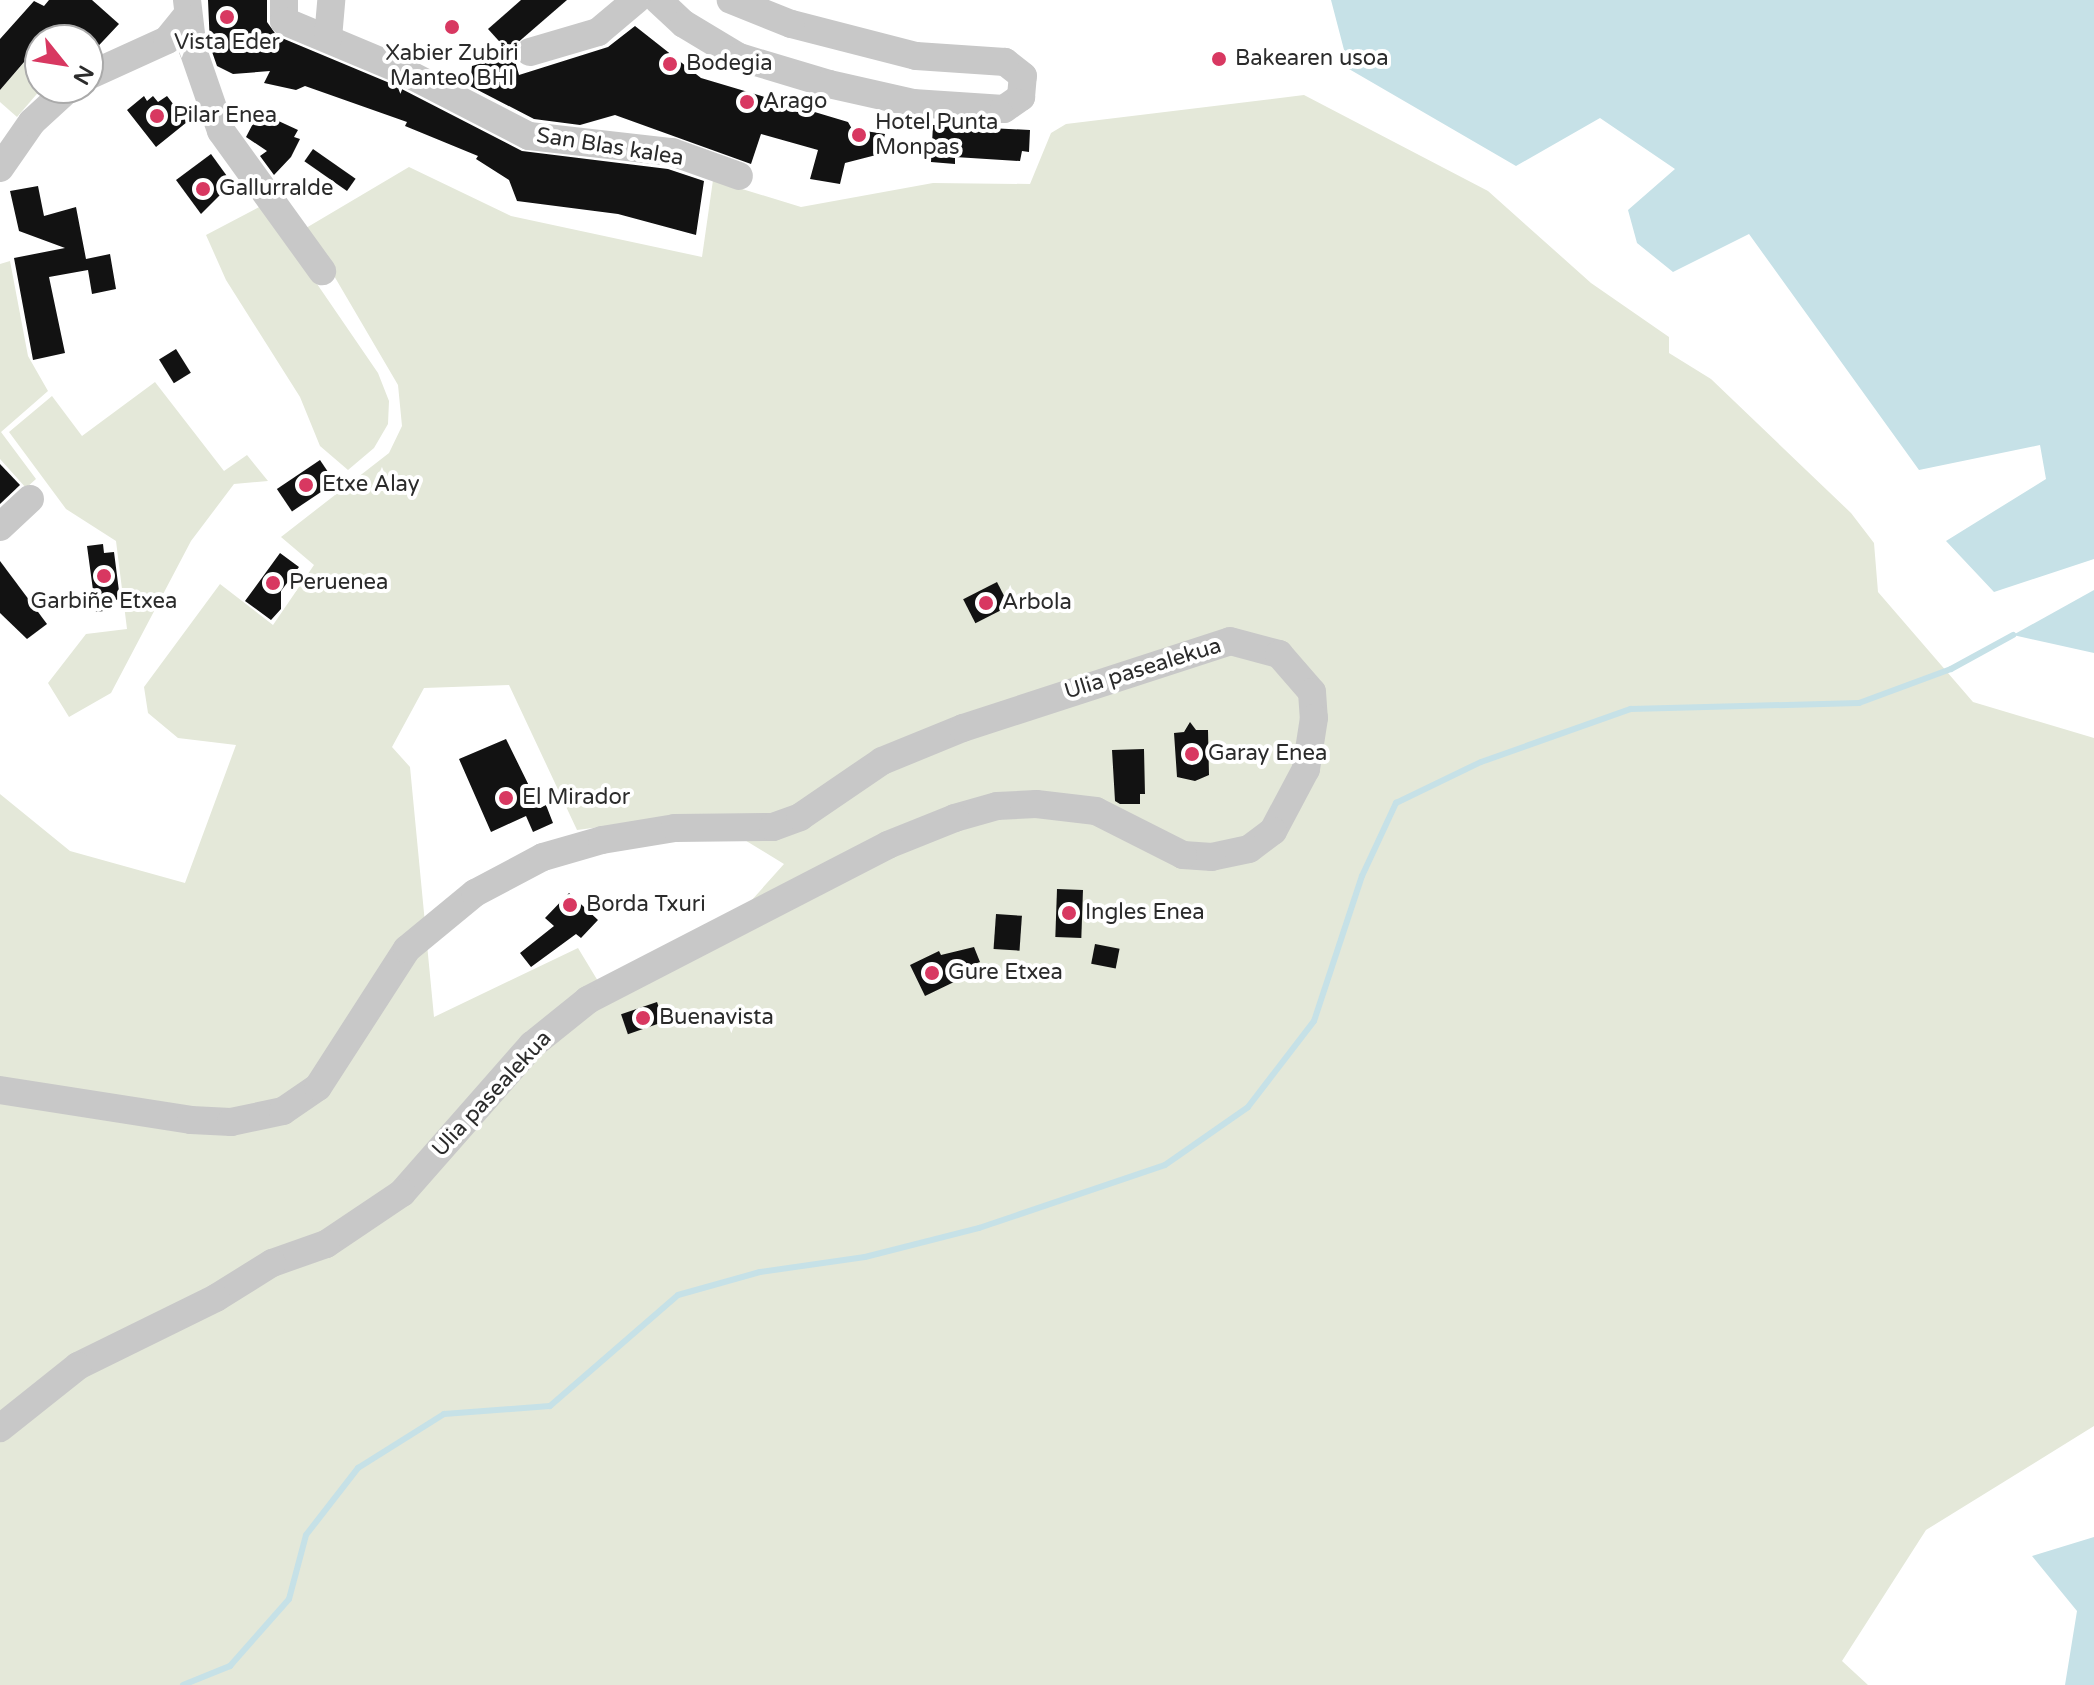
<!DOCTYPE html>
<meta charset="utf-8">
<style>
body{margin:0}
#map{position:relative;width:2094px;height:1685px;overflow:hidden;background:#fff;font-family:"Varela Round",sans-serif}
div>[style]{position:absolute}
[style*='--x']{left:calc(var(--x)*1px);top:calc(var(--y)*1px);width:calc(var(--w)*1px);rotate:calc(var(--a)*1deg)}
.green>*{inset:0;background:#e4e8d9}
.water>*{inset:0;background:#c6e1e7}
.stream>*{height:6px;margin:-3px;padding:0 3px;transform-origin:3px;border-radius:3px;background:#c6e1e7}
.building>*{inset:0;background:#121212;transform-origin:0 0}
.minor>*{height:28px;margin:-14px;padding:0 14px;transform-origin:14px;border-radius:14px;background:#c8c8c8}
.dots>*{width:22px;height:22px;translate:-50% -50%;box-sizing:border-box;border:4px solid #fff;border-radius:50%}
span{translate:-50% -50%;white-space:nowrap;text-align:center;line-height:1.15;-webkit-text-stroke:8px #fff;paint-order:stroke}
.poi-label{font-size:22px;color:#2b2b2b}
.left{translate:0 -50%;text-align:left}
.street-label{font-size:22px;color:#2b2b2b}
.north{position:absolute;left:24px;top:24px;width:80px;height:80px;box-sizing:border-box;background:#fff;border:2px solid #aaa;border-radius:50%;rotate:120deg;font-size:22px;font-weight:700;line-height:32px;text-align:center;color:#2b2b2b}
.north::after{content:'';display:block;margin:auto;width:28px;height:36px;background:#d83861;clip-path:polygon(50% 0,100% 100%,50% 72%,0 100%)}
</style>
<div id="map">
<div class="green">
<i style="clip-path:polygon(40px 44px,42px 88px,17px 117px,0 102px,0 90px)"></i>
<i style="clip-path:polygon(evenodd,1304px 95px,1488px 191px,1591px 283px,1669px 337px,1669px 353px,1711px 379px,1851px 513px,1874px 543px,1878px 592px,1973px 702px,2094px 738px,2094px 1426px,1926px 1530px,1842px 1661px,1868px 1685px,0 1685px,0 794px,70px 851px,185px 883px,236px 745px,178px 738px,148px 713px,144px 687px,220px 584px,273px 625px,314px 565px,281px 537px,389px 453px,402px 426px,398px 385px,306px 228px,409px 167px,511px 216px,702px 257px,713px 180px,801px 207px,933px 183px,1030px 184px,1051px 133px,1066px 124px,1304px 95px,509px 685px,577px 830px,702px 814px,784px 864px,742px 911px,607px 996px,578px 948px,434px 1017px,410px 767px,392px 747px,424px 688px,509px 685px)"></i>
<i style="clip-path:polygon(263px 205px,378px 373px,389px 401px,388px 424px,374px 448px,348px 470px,320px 446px,300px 397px,226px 280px,206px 235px)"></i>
<i style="clip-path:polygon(10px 261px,28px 356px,48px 391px,1px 432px,36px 479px,26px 488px,0 459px,0 264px)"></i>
<i style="clip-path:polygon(155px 382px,224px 471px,247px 455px,268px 481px,234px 484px,191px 541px,111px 693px,69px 717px,48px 683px,86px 634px,127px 629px,116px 541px,66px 509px,9px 432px,52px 396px,82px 436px)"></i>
</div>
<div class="water">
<i style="clip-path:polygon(1331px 0,2094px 0,2094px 559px,1994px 592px,1946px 541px,2046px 479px,2040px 445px,1919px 470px,1749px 234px,1673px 272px,1637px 243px,1628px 210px,1675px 169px,1600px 118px,1516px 166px,1349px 69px)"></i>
<i style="clip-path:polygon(2094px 590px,2094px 653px,2013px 635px)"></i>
<i style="clip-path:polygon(2094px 1537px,2094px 1685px,2065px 1685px,2077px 1611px,2032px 1556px)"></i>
</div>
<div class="stream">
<i style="--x:183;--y:1685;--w:51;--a:-22"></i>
<i style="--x:230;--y:1666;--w:89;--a:-48.6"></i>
<i style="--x:289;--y:1599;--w:66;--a:-75.1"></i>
<i style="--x:306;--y:1535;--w:85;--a:-52.2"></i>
<i style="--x:358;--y:1468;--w:102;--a:-32.1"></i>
<i style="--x:444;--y:1414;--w:106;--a:-4.3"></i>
<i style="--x:550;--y:1406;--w:169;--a:-40.9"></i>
<i style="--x:678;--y:1295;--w:85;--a:-15.7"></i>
<i style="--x:760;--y:1272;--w:106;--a:-8.1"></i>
<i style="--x:865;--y:1257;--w:118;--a:-14.3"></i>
<i style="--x:979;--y:1228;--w:196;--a:-18.7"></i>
<i style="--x:1165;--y:1165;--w:101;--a:-34.9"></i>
<i style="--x:1248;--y:1107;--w:108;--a:-52.5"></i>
<i style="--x:1314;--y:1021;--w:153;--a:-71.7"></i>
<i style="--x:1362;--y:876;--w:81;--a:-65"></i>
<i style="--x:1396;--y:803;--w:94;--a:-25.8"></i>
<i style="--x:1481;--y:762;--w:159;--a:-19.5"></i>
<i style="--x:1631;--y:709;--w:228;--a:-1.5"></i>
<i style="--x:1859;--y:703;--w:98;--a:-20.3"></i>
<i style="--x:1951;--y:669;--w:71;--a:-28.7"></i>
</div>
<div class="building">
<i style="clip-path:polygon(49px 0,92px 0,119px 24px,88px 57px,88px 40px,78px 40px,64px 28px,56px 38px,49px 33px,0 90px,0 39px,34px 1px,44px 6px)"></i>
<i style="clip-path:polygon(208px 0,267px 0,267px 22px,277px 36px,392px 84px,522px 151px,668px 169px,704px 181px,696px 235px,618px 214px,517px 201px,509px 180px,476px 159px,478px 156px,405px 126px,407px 122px,305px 86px,296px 90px,264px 83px,270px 71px,233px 74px,217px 66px,210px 46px)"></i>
<i style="clip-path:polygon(521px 0,567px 0,508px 51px,488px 29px)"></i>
<i style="clip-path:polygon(635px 26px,701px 78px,848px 122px,852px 129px,885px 134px,880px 154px,845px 163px,840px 184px,810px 179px,818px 150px,761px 134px,751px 164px,615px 115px,580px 125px,534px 119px,470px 86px,472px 66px,513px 54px,519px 75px,608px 47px)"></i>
<i style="clip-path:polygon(144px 96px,147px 101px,153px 96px,158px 102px,167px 96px,187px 122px,156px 147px,127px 110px)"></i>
<i style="clip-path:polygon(259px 112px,298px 130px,294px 137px,300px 139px,291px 157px,274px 175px,260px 156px,267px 151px,246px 137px)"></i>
<i style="clip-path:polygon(933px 125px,1030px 130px,1029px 152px,1022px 151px,1020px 161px,955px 157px,955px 164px,931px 162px)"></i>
<i style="left:313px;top:149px;width:52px;height:15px;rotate:35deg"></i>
<i style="clip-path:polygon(211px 154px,232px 183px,201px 214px,176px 180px)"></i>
<i style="clip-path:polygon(38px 186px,44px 216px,76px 207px,86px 259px,110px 254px,116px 289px,92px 294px,88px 270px,49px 277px,65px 353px,33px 360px,14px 258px,65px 248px,19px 231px,10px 191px)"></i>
<i style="left:176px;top:349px;width:28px;height:20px;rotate:58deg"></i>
<i style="left:320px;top:460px;width:27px;height:52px;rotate:56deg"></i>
<i style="clip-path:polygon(0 464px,20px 485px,0 504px)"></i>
<i style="clip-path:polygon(103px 544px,104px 553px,114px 552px,120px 599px,110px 601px,111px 610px,96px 612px,87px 546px)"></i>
<i style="clip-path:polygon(280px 553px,299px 567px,281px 591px,281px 609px,271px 620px,245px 601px)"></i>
<i style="clip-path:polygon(0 561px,47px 624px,27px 639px,0 613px)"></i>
<i style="left:997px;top:582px;width:27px;height:38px;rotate:63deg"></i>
<i style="clip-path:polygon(1190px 722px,1196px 730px,1208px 730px,1209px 775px,1195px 781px,1177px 777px,1174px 733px,1184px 732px)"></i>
<i style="clip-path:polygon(506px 739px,540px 808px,546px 805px,553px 823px,533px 832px,526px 816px,491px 832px,459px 759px)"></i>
<i style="clip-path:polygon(1144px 749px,1145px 794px,1140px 794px,1140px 804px,1120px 804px,1115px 801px,1112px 750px)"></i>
<i style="left:1057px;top:889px;width:26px;height:48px;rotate:2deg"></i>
<i style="clip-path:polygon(569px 893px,598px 920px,581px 938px,576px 934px,531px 967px,520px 953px,554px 926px,545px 918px)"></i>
<i style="left:996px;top:914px;width:26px;height:35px;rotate:4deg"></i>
<i style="left:1095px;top:944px;width:25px;height:20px;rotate:11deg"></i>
<i style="clip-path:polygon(974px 947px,980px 962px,950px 973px,954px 982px,925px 996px,910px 965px,939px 951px,941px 955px)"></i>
<i style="left:657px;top:1002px;width:21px;height:38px;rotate:71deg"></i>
</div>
<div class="minor">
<i style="--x:187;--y:0;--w:50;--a:83.2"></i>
<i style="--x:193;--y:50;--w:86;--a:70.9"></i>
<i style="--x:221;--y:131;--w:173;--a:54.2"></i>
<i style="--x:284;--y:0;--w:21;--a:90"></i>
<i style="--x:284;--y:21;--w:125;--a:22.7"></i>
<i style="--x:399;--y:69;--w:146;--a:27.3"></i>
<i style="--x:529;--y:136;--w:144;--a:6.4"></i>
<i style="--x:672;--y:152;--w:71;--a:19.7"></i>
<i style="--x:658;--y:0;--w:35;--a:43"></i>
<i style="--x:684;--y:24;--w:64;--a:31"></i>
<i style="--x:739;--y:57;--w:94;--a:16.7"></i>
<i style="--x:829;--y:84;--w:86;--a:12.7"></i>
<i style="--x:913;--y:103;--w:91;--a:3.8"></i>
<i style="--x:1004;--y:109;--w:21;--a:-35"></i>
<i style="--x:1021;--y:97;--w:21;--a:-85"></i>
<i style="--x:1023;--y:76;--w:23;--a:-142"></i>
<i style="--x:1005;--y:62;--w:89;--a:-176.1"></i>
<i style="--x:916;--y:56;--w:129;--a:-165.6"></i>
<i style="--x:791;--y:24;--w:65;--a:-158.2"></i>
<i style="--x:328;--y:38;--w:38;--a:-85"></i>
<i style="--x:530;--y:52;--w:71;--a:-16.4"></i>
<i style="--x:598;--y:32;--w:50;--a:-40.1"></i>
<i style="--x:88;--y:76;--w:87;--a:-24.5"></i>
<i style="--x:167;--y:40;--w:28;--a:-51"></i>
<i style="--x:0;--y:168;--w:56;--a:-55.2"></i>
<i style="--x:32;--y:122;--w:50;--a:-42.6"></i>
<i style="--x:0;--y:527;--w:41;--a:-43"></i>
<i style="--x:0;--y:1090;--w:193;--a:8.9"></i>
<i style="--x:191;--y:1120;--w:40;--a:2.9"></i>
<i style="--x:231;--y:1122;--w:53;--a:-11.9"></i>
<i style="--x:283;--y:1111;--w:42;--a:-34.4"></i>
<i style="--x:318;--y:1087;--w:164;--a:-57.2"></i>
<i style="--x:407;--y:949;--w:88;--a:-39.5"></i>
<i style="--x:475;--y:893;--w:77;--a:-27.9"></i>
<i style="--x:543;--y:857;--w:61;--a:-16.1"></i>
<i style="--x:602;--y:840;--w:74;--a:-9.3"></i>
<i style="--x:675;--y:828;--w:98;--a:-0.6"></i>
<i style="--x:773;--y:827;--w:29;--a:-20"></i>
<i style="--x:800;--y:817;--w:99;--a:-34.3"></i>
<i style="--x:882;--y:761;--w:87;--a:-22.2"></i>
<i style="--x:963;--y:728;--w:281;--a:-18"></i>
<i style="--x:1230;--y:641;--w:51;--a:14.9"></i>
<i style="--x:1279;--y:654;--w:50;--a:49"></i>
<i style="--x:1312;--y:692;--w:26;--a:86"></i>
<i style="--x:1314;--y:718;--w:52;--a:98.9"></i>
<i style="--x:1306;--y:769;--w:70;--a:118"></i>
<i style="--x:1273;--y:831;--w:30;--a:143"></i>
<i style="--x:1249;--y:849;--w:38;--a:168"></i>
<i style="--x:1212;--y:857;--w:29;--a:-176"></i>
<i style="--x:1183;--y:855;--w:97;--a:-153.2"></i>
<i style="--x:1096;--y:811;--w:60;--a:-173.3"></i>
<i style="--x:1036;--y:804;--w:39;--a:177"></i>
<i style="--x:997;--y:806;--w:44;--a:164.1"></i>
<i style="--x:955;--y:818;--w:72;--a:158.1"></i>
<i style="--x:888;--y:845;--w:338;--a:152.7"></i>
<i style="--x:588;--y:1000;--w:72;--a:141.2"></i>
<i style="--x:532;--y:1045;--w:197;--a:131.3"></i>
<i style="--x:402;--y:1193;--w:92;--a:146.1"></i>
<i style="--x:326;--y:1244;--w:57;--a:160.6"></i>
<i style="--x:272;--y:1263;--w:66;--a:148"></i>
<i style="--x:216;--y:1298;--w:154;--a:153.8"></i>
<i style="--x:78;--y:1366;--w:100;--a:141.5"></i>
</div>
<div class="dots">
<i style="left:227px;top:17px;background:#d83861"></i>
<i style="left:452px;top:27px;background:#d83861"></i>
<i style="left:1219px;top:59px;background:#d83861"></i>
<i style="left:670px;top:64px;background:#d83861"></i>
<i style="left:747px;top:102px;background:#d83861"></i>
<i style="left:157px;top:116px;background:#d83861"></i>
<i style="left:859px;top:135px;background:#d83861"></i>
<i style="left:203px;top:189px;background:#d83861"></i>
<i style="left:306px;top:485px;background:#d83861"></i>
<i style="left:104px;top:576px;background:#d83861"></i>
<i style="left:273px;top:583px;background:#d83861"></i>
<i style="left:986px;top:603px;background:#d83861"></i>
<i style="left:1192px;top:754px;background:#d83861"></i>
<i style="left:506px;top:798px;background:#d83861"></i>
<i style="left:570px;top:905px;background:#d83861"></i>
<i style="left:1069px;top:913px;background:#d83861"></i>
<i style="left:932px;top:973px;background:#d83861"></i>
<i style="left:643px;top:1018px;background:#d83861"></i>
</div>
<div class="poi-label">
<span style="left:227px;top:43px">Vista Eder</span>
<span style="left:452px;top:66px">Xabier Zubiri<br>Manteo BHI</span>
<span class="left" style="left:1235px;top:59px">Bakearen usoa</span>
<span class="left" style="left:686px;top:64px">Bodegia</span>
<span class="left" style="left:763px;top:102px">Arago</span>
<span class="left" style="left:173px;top:116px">Pilar Enea</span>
<span class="left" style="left:875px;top:135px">Hotel Punta<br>Monpas</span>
<span class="left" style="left:219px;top:189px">Gallurralde</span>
<span class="left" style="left:322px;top:485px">Etxe Alay</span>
<span class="left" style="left:289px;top:583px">Peruenea</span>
<span style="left:104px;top:602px">Garbiñe Etxea</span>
<span class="left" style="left:1002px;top:603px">Arbola</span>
<span class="left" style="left:1208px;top:754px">Garay Enea</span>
<span class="left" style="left:522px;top:798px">El Mirador</span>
<span class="left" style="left:586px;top:905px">Borda Txuri</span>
<span class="left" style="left:1085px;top:913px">Ingles Enea</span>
<span class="left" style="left:948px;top:973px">Gure Etxea</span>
<span class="left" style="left:659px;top:1018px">Buenavista</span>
</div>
<div class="street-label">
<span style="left:610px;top:147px;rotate:9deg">San Blas kalea</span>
<span style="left:1143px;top:669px;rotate:-17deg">Ulia pasealekua</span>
<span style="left:492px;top:1094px;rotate:-47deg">Ulia pasealekua</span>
</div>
<div class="north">N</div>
</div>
